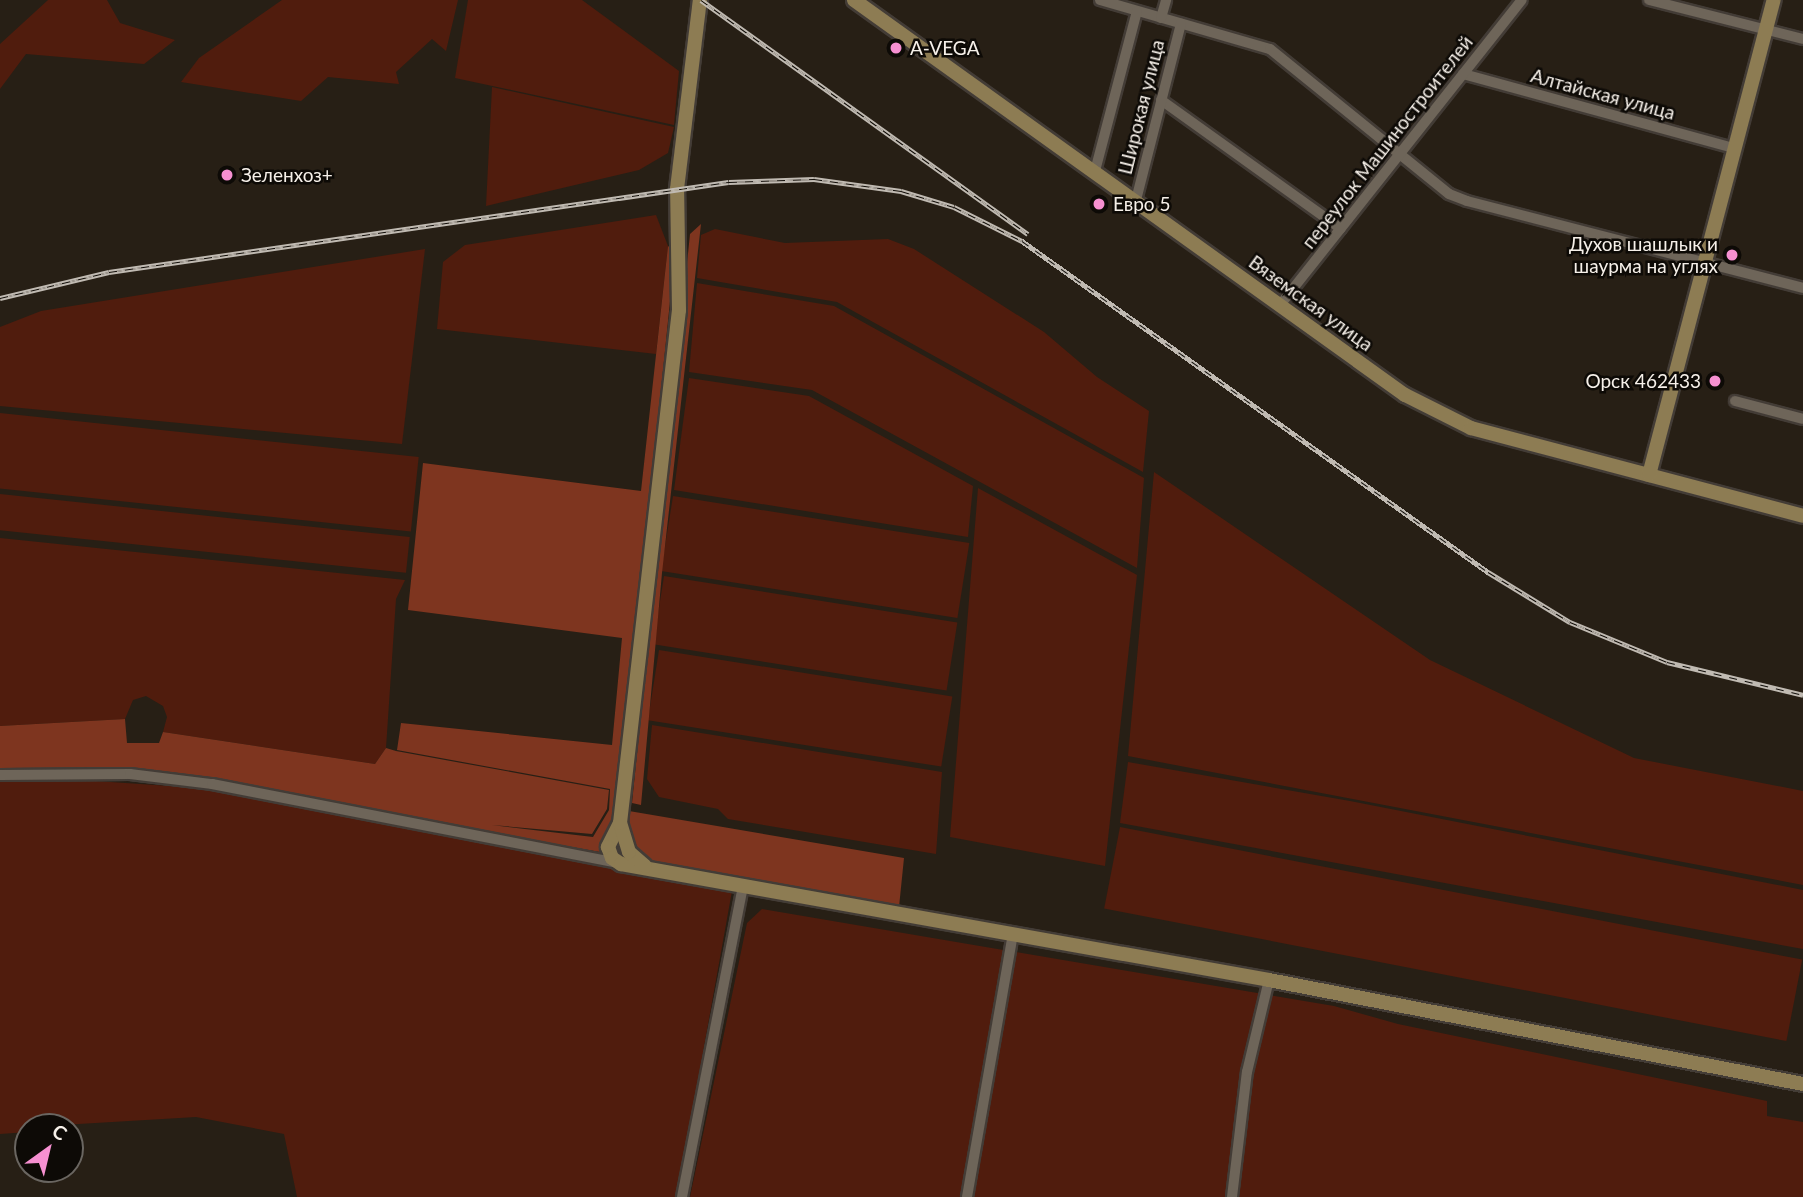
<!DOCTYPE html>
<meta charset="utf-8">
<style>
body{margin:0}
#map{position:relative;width:1803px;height:1197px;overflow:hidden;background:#271f15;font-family:Lato,sans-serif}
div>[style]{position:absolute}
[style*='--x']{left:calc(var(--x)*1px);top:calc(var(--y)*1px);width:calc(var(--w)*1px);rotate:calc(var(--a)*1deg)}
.green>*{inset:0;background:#501c0d;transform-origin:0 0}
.forest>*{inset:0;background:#7e351f}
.roads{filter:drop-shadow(2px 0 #433c36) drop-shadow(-2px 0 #433c36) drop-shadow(0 2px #433c36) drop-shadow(0 -2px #433c36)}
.minor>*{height:10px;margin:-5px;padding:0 5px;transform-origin:5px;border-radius:5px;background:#6e6559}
.secondary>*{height:14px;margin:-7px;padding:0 7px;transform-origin:7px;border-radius:7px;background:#8d7c53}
.rail>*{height:5px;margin-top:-2.5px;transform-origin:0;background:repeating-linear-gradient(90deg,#0d0a06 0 8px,#c0bab2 0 16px);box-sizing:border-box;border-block:2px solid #c0bab2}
.dots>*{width:19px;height:19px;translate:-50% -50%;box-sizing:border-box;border:4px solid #0d0a06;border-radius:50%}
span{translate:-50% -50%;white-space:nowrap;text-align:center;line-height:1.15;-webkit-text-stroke:5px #0d0a06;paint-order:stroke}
.poi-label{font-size:19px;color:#f6f0e9}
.left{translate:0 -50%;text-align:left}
.right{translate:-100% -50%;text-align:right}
.street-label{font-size:19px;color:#f6f0e9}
.north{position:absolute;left:14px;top:1113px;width:70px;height:70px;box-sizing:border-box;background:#0d0a06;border:2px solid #6a6661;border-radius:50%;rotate:34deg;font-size:19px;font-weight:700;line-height:28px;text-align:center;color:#f6f0e9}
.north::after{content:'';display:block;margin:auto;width:24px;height:32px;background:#f690d1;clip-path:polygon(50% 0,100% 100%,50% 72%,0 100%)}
</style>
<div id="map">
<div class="green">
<i style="clip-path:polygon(48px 0,107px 0,120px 23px,175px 40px,144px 64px,26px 54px,0 89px,0 44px)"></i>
<i style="clip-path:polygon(282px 0,458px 0,446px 51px,432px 39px,396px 72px,399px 84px,328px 77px,301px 101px,181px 82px,199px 58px)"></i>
<i style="clip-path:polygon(468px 0,582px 0,679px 71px,674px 125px,455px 78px)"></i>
<i style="clip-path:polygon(492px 87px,674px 127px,668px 153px,639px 170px,486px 206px)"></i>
<i style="clip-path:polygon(656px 215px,668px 246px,656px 354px,437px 329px,443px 262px,465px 245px)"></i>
<i style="clip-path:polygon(715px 229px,785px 243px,888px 239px,914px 249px,1044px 332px,1097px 377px,1149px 411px,1143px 472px,837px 302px,697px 278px,701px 235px)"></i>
<i style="clip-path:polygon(425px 249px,402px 444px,0 406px,0 327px,41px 311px)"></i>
<i style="clip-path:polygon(697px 283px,834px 306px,1144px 478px,1137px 568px,812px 390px,689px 372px)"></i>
<i style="clip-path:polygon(689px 378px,809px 396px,973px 486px,968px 537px,674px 490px)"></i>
<i style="left:0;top:413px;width:421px;height:75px;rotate:6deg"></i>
<i style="clip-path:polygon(1154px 472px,1430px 660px,1634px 758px,1803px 791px,1803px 885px,1128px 756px)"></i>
<i style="clip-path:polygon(978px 488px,1137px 575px,1105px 866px,950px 837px)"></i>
<i style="left:0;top:494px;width:412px;height:36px;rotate:6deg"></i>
<i style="left:673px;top:496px;width:300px;height:76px;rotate:9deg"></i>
<i style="clip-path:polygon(0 538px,405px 580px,396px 599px,386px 748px,375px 764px,163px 732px,167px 717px,163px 706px,146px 696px,133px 700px,125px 719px,0 726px)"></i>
<i style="left:664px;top:576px;width:297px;height:69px;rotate:9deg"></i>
<i style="left:659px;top:650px;width:297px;height:71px;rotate:9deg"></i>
<i style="clip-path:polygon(652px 725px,942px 772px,936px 854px,728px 819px,718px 809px,659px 797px,647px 779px)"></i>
<i style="clip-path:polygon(1128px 762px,1350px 801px,1803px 890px,1803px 949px,1120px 823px)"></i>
<i style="clip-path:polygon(81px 780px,214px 789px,732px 891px,677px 1197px,297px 1197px,284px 1134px,196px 1117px,28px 1127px,28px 1132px,0 1134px,0 782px)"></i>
<i style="left:1120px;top:827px;width:695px;height:83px;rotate:11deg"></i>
<i style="clip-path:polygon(762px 909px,1334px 1006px,1398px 1024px,1767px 1101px,1767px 1116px,1803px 1122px,1803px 1197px,690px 1197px,747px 923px)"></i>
</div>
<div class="forest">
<i style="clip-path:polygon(701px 224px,662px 573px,641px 805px,632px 803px,648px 645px,690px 234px)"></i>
<i style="clip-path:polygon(668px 246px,675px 252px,617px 824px,600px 852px,138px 771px,0 770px,0 726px,125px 719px,127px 743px,159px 743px,163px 732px,375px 764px,386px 748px,396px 751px,609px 790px,607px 809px,592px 834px,492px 825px,593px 837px,609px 810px,610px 789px,397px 750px,401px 723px,612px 745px,622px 638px,408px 610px,423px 463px,641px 491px)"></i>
<i style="clip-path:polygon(629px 811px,904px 858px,899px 907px,646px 864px,627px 827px)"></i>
</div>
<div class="roads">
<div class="minor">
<i style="--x:1100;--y:0;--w:177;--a:16.1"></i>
<i style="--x:1270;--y:49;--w:230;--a:39"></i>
<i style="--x:1449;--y:194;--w:19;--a:21"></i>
<i style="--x:1467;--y:201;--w:347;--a:14.5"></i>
<i style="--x:1649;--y:0;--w:159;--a:14.2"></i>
<i style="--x:1161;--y:18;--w:19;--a:-74"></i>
<i style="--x:1463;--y:74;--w:281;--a:15.3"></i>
<i style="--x:1161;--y:100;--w:221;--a:35.6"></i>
<i style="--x:1095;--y:171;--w:165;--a:-75.3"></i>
<i style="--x:1136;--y:200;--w:182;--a:-75.7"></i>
<i style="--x:1280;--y:305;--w:389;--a:-51.6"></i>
<i style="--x:1735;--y:401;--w:70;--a:14.8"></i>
<i style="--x:0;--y:775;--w:130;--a:-0.4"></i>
<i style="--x:130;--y:774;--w:83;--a:7"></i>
<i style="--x:212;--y:784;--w:413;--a:11"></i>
<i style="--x:682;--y:1197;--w:316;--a:-78.9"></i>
<i style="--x:967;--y:1197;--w:267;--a:-80.1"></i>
<i style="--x:1232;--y:1197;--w:126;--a:-83.2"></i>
<i style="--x:1247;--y:1072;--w:95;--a:-76.6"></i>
</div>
<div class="secondary">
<i style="--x:854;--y:0;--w:678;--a:35.64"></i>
<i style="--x:1405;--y:395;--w:74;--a:26.6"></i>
<i style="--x:1471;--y:428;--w:343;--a:14.8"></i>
<i style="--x:1649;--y:475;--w:491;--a:-75.3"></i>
<i style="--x:620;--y:823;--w:27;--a:117"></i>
<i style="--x:608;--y:847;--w:12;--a:70"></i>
<i style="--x:612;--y:858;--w:11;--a:34"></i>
<i style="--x:621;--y:864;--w:658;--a:10.15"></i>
<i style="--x:1269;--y:980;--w:544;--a:11.02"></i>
<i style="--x:645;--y:866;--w:21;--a:-139"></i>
<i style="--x:629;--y:852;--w:30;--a:-107"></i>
<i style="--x:620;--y:823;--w:516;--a:-83.44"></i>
<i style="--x:679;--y:310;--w:121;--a:-90.9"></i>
<i style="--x:677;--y:189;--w:190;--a:-83.1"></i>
</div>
</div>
<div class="rail">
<i style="--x:701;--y:0;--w:402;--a:35.6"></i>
<i style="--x:0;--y:298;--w:112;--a:-13.4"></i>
<i style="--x:109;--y:272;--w:626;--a:-8.26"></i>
<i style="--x:729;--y:182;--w:85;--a:-2"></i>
<i style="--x:814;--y:179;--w:88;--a:7.9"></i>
<i style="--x:901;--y:191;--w:55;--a:16.8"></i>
<i style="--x:954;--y:207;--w:76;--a:26.6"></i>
<i style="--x:1022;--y:241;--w:572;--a:35.39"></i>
<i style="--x:1488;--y:572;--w:96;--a:31.4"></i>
<i style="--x:1570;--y:622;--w:105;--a:22.4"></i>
<i style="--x:1667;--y:662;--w:140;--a:13.6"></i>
</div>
<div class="dots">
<i style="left:896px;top:48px;background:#f690d1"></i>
<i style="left:227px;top:175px;background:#f690d1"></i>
<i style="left:1099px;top:204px;background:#f690d1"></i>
<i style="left:1732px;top:255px;background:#f690d1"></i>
<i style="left:1715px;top:381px;background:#f690d1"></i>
</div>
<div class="poi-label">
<span class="left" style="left:910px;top:48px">A-VEGA</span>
<span class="left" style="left:241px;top:175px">Зеленхоз+</span>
<span class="left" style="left:1113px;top:204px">Евро 5</span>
<span class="right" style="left:1718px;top:255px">Духов шашлык и<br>шаурма на углях</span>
<span class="right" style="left:1701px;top:381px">Орск 462433</span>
</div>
<div class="street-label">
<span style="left:1603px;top:94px;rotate:15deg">Алтайская улица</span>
<span style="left:1141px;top:107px;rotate:-76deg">Широкая улица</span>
<span style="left:1387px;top:142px;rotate:-52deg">переулок Машиностроителей</span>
<span style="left:1311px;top:303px;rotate:36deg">Вяземская улица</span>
</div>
<div class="north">С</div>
</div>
